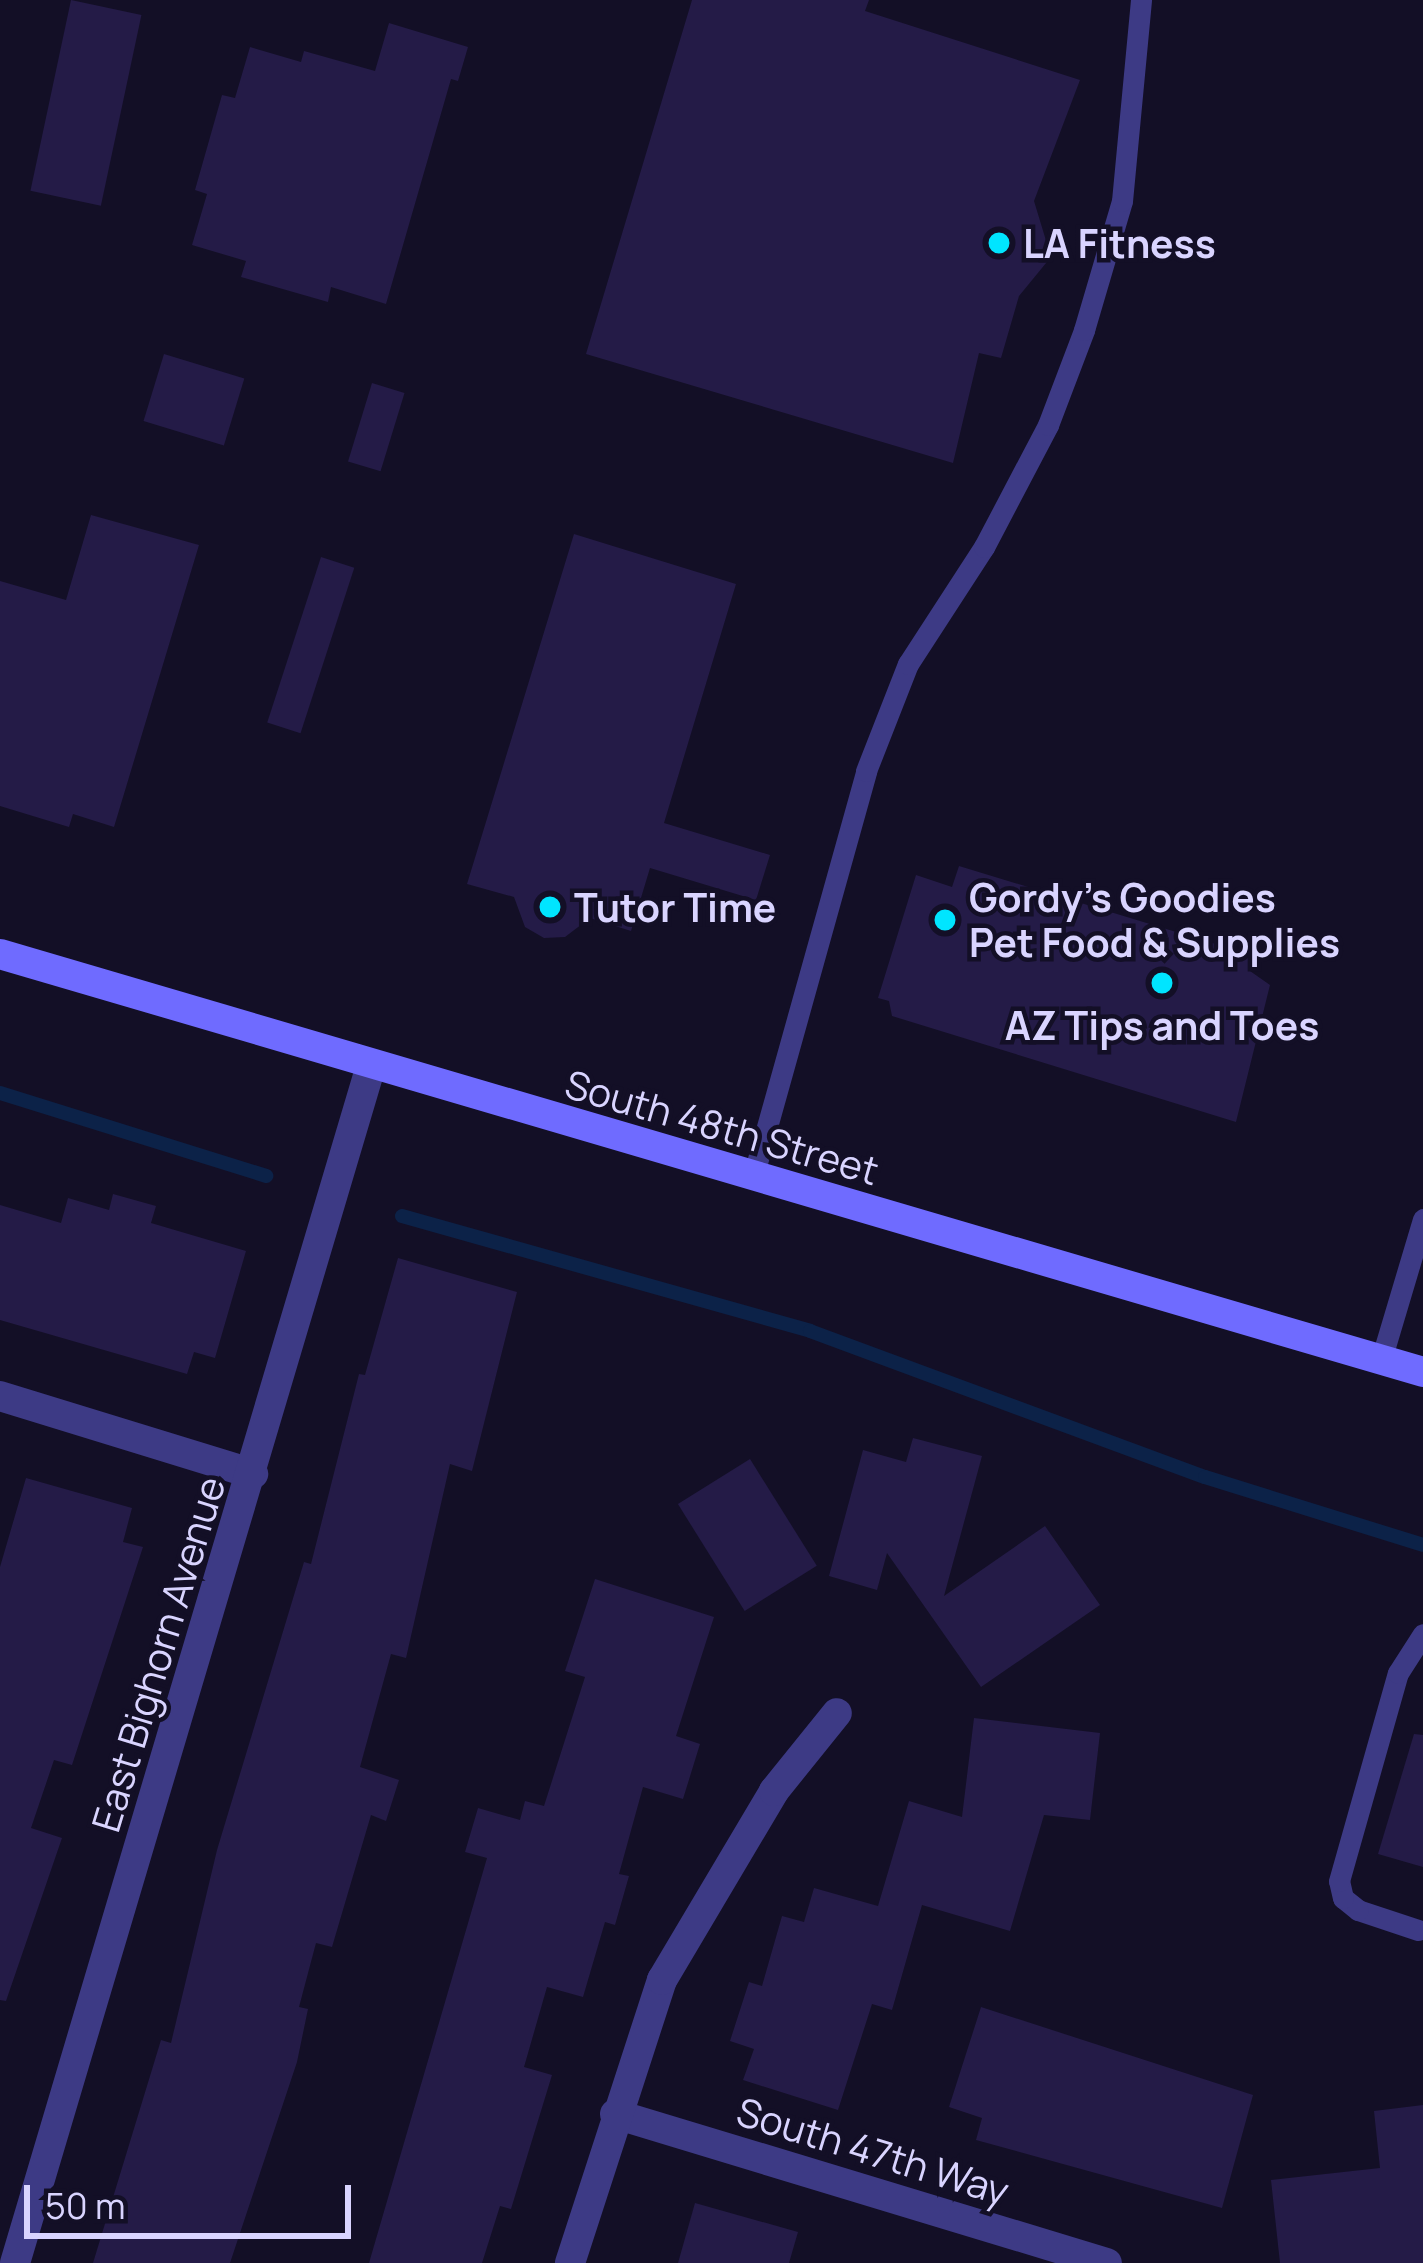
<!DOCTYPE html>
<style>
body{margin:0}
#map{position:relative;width:1423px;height:2263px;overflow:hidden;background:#130f26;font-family:Manrope,sans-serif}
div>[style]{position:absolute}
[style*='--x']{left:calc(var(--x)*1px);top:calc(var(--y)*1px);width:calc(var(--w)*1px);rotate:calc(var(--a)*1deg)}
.stream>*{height:14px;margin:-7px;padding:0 7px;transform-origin:7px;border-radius:7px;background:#0c2248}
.building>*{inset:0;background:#241b47;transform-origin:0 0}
.lane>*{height:21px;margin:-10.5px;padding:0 10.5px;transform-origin:10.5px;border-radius:10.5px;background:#3d3a85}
.street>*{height:30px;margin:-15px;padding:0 15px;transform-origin:15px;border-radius:15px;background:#3d3a85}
.secondary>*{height:30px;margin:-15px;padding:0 15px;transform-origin:15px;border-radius:15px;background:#6f6bff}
.dots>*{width:33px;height:33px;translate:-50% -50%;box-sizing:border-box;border:6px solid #130f26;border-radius:50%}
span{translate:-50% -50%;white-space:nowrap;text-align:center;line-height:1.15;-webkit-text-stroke:9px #130f26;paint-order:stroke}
.poi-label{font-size:39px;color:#d9d4ff;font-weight:700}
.left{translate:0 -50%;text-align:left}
.street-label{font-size:39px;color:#d9d4ff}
.scale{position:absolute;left:24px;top:2185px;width:327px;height:54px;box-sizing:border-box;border:6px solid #d9d4ff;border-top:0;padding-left:15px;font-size:36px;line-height:42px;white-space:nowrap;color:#d9d4ff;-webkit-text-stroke:9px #130f26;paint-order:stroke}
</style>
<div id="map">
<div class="stream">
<i style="--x:0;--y:1093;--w:279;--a:17.3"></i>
<i style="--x:402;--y:1216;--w:424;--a:15.7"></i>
<i style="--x:810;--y:1331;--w:421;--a:20.3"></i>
<i style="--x:1205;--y:1477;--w:228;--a:17.3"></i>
</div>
<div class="building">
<i style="left:71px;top:0;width:72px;height:195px;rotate:12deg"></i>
<i style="clip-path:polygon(692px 0,869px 0,865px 11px,1080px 80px,1034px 201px,1051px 257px,1019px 296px,1001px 358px,979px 353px,953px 463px,586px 354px)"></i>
<i style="clip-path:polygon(389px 23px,468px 47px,458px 81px,451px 79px,386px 304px,331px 287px,328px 302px,241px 277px,246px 261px,192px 245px,207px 194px,195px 190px,222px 95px,235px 98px,250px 47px,301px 62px,304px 51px,375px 71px)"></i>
<i style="left:164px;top:354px;width:84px;height:70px;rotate:17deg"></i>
<i style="left:372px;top:383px;width:34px;height:82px;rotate:17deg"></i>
<i style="clip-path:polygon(91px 515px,199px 545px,114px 827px,73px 814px,69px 827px,0 806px,0 581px,66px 600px)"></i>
<i style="clip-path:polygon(574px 534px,736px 584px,664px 823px,770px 855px,756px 900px,650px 868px,631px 931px,590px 918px,565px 937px,544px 938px,525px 927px,514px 897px,467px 884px)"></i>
<i style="left:321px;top:557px;width:35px;height:174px;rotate:18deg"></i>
<i style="clip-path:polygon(959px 866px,1255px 956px,1250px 971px,1270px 985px,1236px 1122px,892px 1016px,889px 1001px,878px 998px,916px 875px,952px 887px)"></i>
<i style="clip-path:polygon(113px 1194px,156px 1206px,151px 1223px,246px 1251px,215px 1358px,194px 1352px,187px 1374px,0 1320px,0 1205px,61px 1223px,68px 1198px,109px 1210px)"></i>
<i style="clip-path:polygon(398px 1258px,517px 1292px,472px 1471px,450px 1464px,406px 1658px,391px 1654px,360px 1767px,399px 1780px,386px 1821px,371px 1815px,332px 1947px,316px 1943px,299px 2007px,308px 2009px,297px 2062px,230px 2263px,93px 2263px,161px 2040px,171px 2043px,217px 1850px,304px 1562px,311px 1564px,359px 1374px,365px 1375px)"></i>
<i style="clip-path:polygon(913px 1438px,982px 1456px,944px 1596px,1045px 1526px,1100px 1605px,981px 1687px,887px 1553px,877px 1590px,829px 1576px,863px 1450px,906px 1462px)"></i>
<i style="left:750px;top:1459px;width:126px;height:85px;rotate:58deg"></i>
<i style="clip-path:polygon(26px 1478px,132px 1508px,123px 1542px,143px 1547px,72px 1765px,54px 1760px,31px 1828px,62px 1838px,6px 2001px,0 2000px,0 1567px)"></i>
<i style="clip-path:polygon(595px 1579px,714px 1617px,676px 1736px,700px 1744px,683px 1799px,643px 1787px,619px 1874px,629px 1876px,615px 1925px,605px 1922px,583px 1997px,547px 1987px,524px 2067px,552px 2075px,511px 2209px,500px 2206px,482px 2263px,369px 2263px,487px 1858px,465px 1852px,478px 1808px,520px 1820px,525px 1801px,544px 1806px,585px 1677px,565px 1671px)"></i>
<i style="clip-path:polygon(974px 1718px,1100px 1733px,1090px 1820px,1044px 1815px,1010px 1931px,922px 1905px,892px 2010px,872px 2004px,838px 2110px,743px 2080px,754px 2049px,730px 2041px,749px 1982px,762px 1986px,782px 1916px,804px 1922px,814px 1888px,878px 1906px,909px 1801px,962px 1817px)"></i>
<i style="clip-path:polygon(1414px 1734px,1423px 1735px,1423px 1867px,1378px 1854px)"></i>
<i style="clip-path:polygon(981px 2007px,1253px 2095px,1222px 2208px,976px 2140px,982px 2118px,949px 2107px)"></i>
<i style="clip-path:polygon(1423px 2105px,1423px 2263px,1280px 2263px,1271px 2180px,1380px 2168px,1374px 2111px)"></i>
<i style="clip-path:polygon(695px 2203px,798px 2232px,789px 2263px,678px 2263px)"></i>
</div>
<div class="lane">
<i style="--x:753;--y:1177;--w:421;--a:-74.4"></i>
<i style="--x:866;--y:771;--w:115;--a:-68.6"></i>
<i style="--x:908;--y:664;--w:140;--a:-57"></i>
<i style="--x:984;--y:547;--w:138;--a:-62.3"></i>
<i style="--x:1048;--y:425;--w:102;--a:-69.2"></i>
<i style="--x:1084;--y:330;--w:134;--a:-73.6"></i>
<i style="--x:1122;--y:201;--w:202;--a:-84.6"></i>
<i style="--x:1381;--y:1360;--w:147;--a:-73.4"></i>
<i style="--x:1418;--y:1930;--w:63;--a:-161.6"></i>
<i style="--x:1358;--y:1910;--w:19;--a:-141"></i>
<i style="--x:1343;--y:1898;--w:17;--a:-103"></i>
<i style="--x:1339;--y:1881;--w:216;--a:-74.2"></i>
<i style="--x:1398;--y:1673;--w:46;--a:-57.3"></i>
</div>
<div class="street">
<i style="--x:0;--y:1396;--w:265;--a:17.1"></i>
<i style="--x:615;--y:2114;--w:514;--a:16.85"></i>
<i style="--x:15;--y:2263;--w:1249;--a:-73.44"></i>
<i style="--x:570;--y:2263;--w:298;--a:-72"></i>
<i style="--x:662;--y:1980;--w:220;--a:-59.3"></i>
<i style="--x:774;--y:1791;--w:100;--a:-51.1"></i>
</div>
<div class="secondary">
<i style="--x:0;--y:954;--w:1483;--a:16.37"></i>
</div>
<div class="dots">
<i style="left:999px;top:243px;background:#00e5ff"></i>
<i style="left:550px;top:907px;background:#00e5ff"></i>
<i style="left:945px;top:920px;background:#00e5ff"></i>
<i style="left:1162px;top:983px;background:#00e5ff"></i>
</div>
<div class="poi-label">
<span class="left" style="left:1023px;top:243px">LA Fitness</span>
<span class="left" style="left:969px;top:920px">Gordy's Goodies<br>Pet Food &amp; Supplies</span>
<span class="left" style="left:574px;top:907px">Tutor Time</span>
<span style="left:1162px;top:1025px">AZ Tips and Toes</span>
</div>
<div class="street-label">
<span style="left:722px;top:1127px;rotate:16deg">South 48th Street</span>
<span style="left:158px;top:1654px;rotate:-73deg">East Bighorn Avenue</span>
<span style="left:873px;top:2151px;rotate:17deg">South 47th Way</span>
</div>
<div class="scale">50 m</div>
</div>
